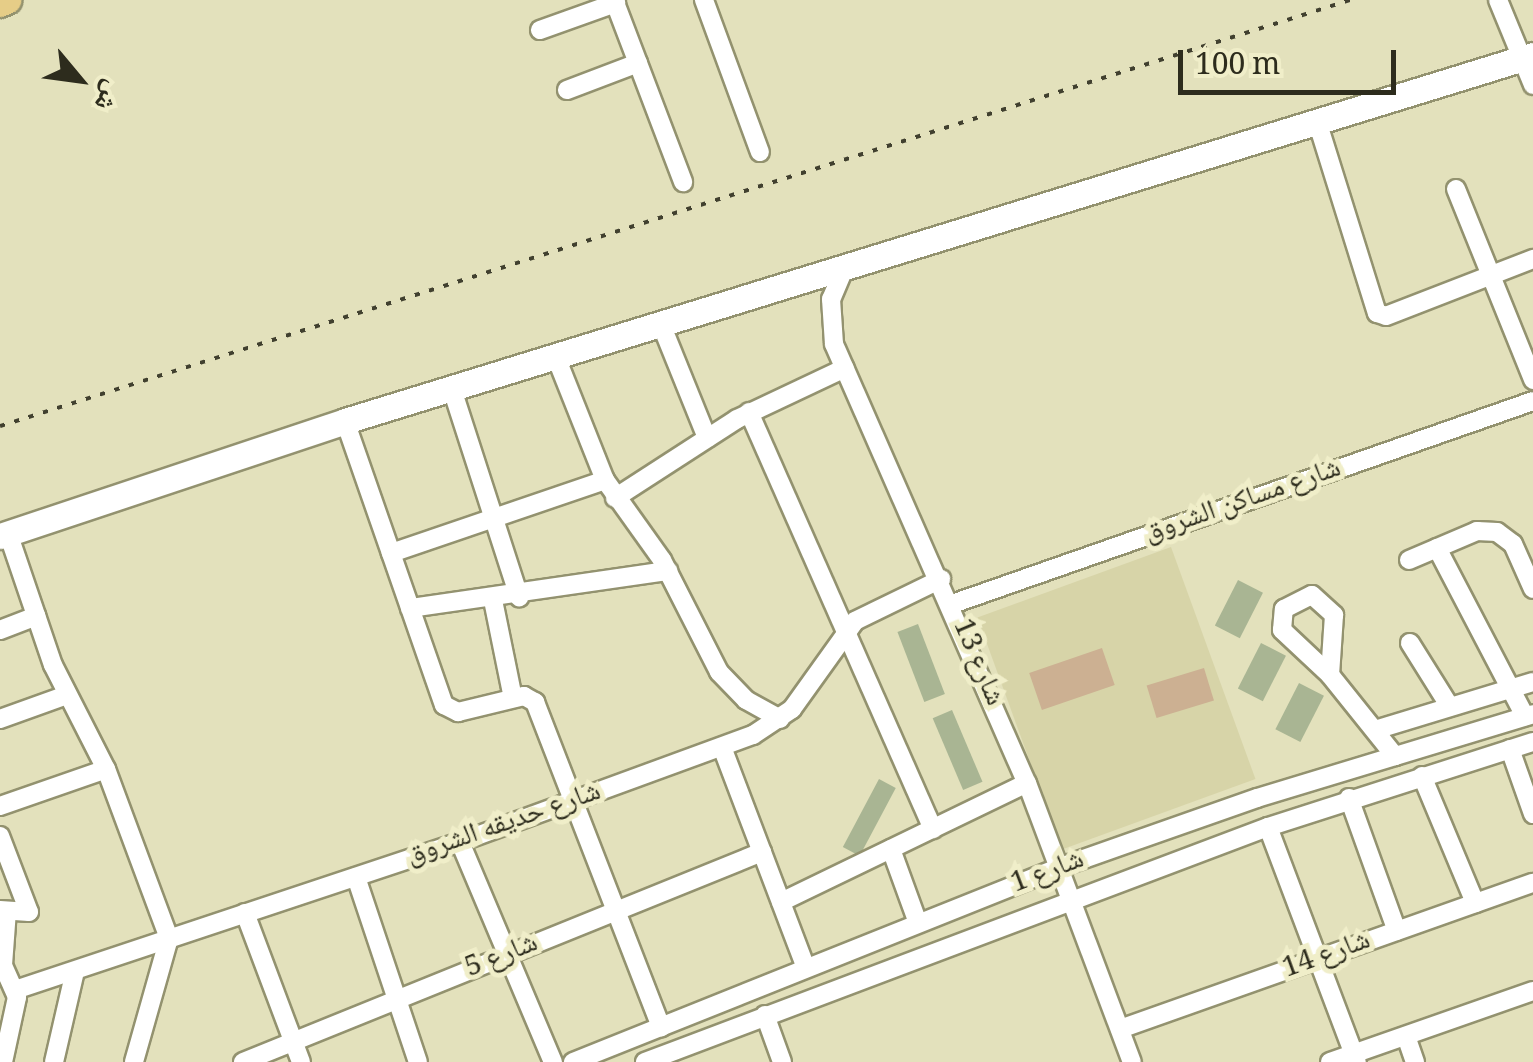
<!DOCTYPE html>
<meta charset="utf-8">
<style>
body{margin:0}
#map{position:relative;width:1533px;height:1062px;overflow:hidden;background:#e3e1bc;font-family:Georgia,"Noto Naskh Arabic",serif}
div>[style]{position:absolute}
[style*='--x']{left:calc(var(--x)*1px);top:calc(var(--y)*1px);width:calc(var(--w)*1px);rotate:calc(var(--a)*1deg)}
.built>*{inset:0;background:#d7d4a8;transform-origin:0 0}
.green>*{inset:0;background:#ccb092;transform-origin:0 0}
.building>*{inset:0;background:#a9b593;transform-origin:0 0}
.roads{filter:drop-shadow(2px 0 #93926f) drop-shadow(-2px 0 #93926f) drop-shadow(0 2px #93926f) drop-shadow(0 -2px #93926f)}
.street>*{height:18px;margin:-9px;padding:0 9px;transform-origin:9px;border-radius:9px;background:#fff}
.secondary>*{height:25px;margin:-12.5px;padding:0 12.5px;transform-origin:12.5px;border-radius:12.5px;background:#fff}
.primary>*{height:28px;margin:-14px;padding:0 14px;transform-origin:14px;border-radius:14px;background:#e6cd87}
.rail>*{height:4px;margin-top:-2px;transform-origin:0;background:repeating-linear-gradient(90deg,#41402f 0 5px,transparent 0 15px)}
span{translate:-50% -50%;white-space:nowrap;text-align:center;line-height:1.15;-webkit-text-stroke:10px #f0eec9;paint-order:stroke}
.street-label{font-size:28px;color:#2d2c1d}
.north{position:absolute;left:30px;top:30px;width:100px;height:100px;-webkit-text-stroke:8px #f0eec9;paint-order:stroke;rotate:119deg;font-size:28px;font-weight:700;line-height:40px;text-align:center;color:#2d2c1d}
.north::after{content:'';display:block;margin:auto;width:35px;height:45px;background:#2d2c1d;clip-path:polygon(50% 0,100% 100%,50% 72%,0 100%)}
.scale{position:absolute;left:1178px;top:50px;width:218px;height:45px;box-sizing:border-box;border:5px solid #2d2c1d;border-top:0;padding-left:12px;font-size:30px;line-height:35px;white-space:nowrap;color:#2d2c1d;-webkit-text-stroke:8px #f0eec9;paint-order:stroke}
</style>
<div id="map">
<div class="built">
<i style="left:1171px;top:547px;width:247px;height:206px;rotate:70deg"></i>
</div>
<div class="green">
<i style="left:1102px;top:648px;width:39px;height:77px;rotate:71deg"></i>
<i style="left:1204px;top:668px;width:34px;height:60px;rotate:73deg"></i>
</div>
<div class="building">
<i style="left:1238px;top:580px;width:28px;height:51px;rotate:27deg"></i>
<i style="left:918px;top:624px;width:75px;height:22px;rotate:69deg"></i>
<i style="left:1261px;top:643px;width:28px;height:51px;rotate:27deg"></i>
<i style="left:1299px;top:683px;width:28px;height:52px;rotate:27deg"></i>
<i style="left:952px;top:710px;width:78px;height:21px;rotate:67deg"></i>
<i style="left:879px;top:779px;width:19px;height:77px;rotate:28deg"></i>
</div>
<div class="roads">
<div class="street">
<i style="--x:614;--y:0;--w:195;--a:69.2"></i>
<i style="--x:704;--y:0;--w:162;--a:69.8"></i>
<i style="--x:1498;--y:0;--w:92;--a:67.6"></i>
<i style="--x:540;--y:30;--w:81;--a:-19.6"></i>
<i style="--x:567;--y:90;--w:76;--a:-20.8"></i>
<i style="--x:1318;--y:124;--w:198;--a:72.7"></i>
<i style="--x:1377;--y:313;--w:9;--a:18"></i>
<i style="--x:1386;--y:316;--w:158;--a:-21.2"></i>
<i style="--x:1456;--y:189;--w:206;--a:68"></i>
<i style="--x:844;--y:269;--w:33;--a:113"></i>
<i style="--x:831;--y:299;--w:45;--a:86.2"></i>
<i style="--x:834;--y:344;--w:480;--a:66.3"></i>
<i style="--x:1027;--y:783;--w:298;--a:69.4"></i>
<i style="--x:661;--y:324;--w:123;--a:68"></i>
<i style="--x:556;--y:357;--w:132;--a:68.3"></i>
<i style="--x:605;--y:480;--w:98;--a:54.5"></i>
<i style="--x:662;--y:560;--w:126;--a:63"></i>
<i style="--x:719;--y:672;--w:39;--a:46"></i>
<i style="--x:746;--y:700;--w:39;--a:29"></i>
<i style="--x:452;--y:389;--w:219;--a:72.1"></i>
<i style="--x:749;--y:412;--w:456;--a:66.2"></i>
<i style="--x:345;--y:421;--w:301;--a:70.8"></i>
<i style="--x:444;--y:705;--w:16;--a:27"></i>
<i style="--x:458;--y:712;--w:68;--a:-13.6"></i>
<i style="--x:524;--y:696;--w:13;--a:29"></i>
<i style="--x:535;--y:702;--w:349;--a:68.8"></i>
<i style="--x:615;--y:498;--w:145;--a:-32.9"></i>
<i style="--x:737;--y:419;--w:119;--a:-25.3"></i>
<i style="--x:8;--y:533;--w:139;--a:71.2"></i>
<i style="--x:53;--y:665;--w:117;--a:63"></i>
<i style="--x:106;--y:769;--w:180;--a:69.6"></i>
<i style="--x:169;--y:938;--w:129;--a:105.8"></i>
<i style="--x:1437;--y:548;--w:190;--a:62.4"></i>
<i style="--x:391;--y:553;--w:226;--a:-18.8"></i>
<i style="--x:1409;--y:560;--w:74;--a:-23.1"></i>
<i style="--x:1477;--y:531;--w:20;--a:3"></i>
<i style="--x:1497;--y:532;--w:20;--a:37"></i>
<i style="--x:1513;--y:544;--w:49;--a:66"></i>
<i style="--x:1312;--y:595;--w:30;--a:42"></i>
<i style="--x:1334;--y:615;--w:60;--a:93.8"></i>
<i style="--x:1330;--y:675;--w:66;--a:-136.8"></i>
<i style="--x:1282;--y:630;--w:21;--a:-85"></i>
<i style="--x:1284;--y:609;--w:31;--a:-27"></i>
<i style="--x:493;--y:600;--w:100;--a:78.5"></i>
<i style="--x:952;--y:604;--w:615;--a:-19.26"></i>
<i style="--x:410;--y:608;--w:261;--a:-8.2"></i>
<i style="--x:0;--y:630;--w:39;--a:-21"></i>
<i style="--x:1410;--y:643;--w:75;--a:58"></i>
<i style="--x:1330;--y:675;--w:104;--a:51.3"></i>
<i style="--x:0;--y:719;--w:71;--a:-19.7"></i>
<i style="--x:1375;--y:730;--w:165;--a:-16.9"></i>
<i style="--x:722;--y:747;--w:236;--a:69.2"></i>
<i style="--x:1510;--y:749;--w:69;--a:70.5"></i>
<i style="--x:1422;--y:776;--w:138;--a:67.3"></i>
<i style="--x:1349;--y:798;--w:141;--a:70.2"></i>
<i style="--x:0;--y:806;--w:112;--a:-19.2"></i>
<i style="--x:1268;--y:827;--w:251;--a:69.3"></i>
<i style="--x:0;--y:836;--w:81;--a:69.1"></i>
<i style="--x:29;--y:912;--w:29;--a:-176"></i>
<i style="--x:460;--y:842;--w:239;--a:67.1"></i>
<i style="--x:891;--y:849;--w:79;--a:70"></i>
<i style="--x:356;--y:877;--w:195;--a:71.5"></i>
<i style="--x:781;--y:902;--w:273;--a:-25.8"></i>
<i style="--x:245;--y:913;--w:159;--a:69.4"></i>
<i style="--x:15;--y:990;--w:469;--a:-18.4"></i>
<i style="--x:460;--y:842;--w:312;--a:-20.1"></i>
<i style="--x:753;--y:735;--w:47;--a:-33.7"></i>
<i style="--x:792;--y:709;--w:108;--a:-54.4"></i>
<i style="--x:855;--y:621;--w:96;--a:-26"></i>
<i style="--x:765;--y:1015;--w:50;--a:70.1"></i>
<i style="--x:1120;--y:1029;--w:438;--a:-19.5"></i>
<i style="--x:1406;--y:1036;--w:28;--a:71"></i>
<i style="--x:3;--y:1062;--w:66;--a:-77.8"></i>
<i style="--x:17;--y:997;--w:35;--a:-114"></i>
<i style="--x:3;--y:965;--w:54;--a:-85.8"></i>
<i style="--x:54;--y:1062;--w:93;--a:-77"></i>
<i style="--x:243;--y:1062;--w:560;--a:-22.03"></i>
<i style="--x:573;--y:1062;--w:522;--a:-21.8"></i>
<i style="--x:1058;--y:868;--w:211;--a:-19.4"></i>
<i style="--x:1257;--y:798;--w:288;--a:-16.9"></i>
<i style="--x:645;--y:1062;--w:666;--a:-20.67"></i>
<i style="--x:1268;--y:827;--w:278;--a:-17.8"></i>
<i style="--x:1330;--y:1062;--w:215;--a:-19.3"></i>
</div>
<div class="secondary">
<i style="--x:0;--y:536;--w:364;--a:-18.4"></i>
<i style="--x:345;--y:421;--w:1243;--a:-17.12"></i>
</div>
<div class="primary">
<i style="--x:0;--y:3;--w:8;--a:-23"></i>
</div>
</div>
<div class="rail">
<i style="--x:0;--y:426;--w:1416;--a:-17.51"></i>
</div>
<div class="street-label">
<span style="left:1243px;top:502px;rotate:-19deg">شارع مساكن الشروق</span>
<span style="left:977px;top:663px;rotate:67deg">شارع 13</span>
<span style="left:504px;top:825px;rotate:-19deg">شارع حديقه الشروق</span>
<span style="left:1048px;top:873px;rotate:-21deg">شارع 1</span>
<span style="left:1327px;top:956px;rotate:-20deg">شارع 14</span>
<span style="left:502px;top:957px;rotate:-22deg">شارع 5</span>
</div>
<div class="north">ش</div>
<div class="scale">100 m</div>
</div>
